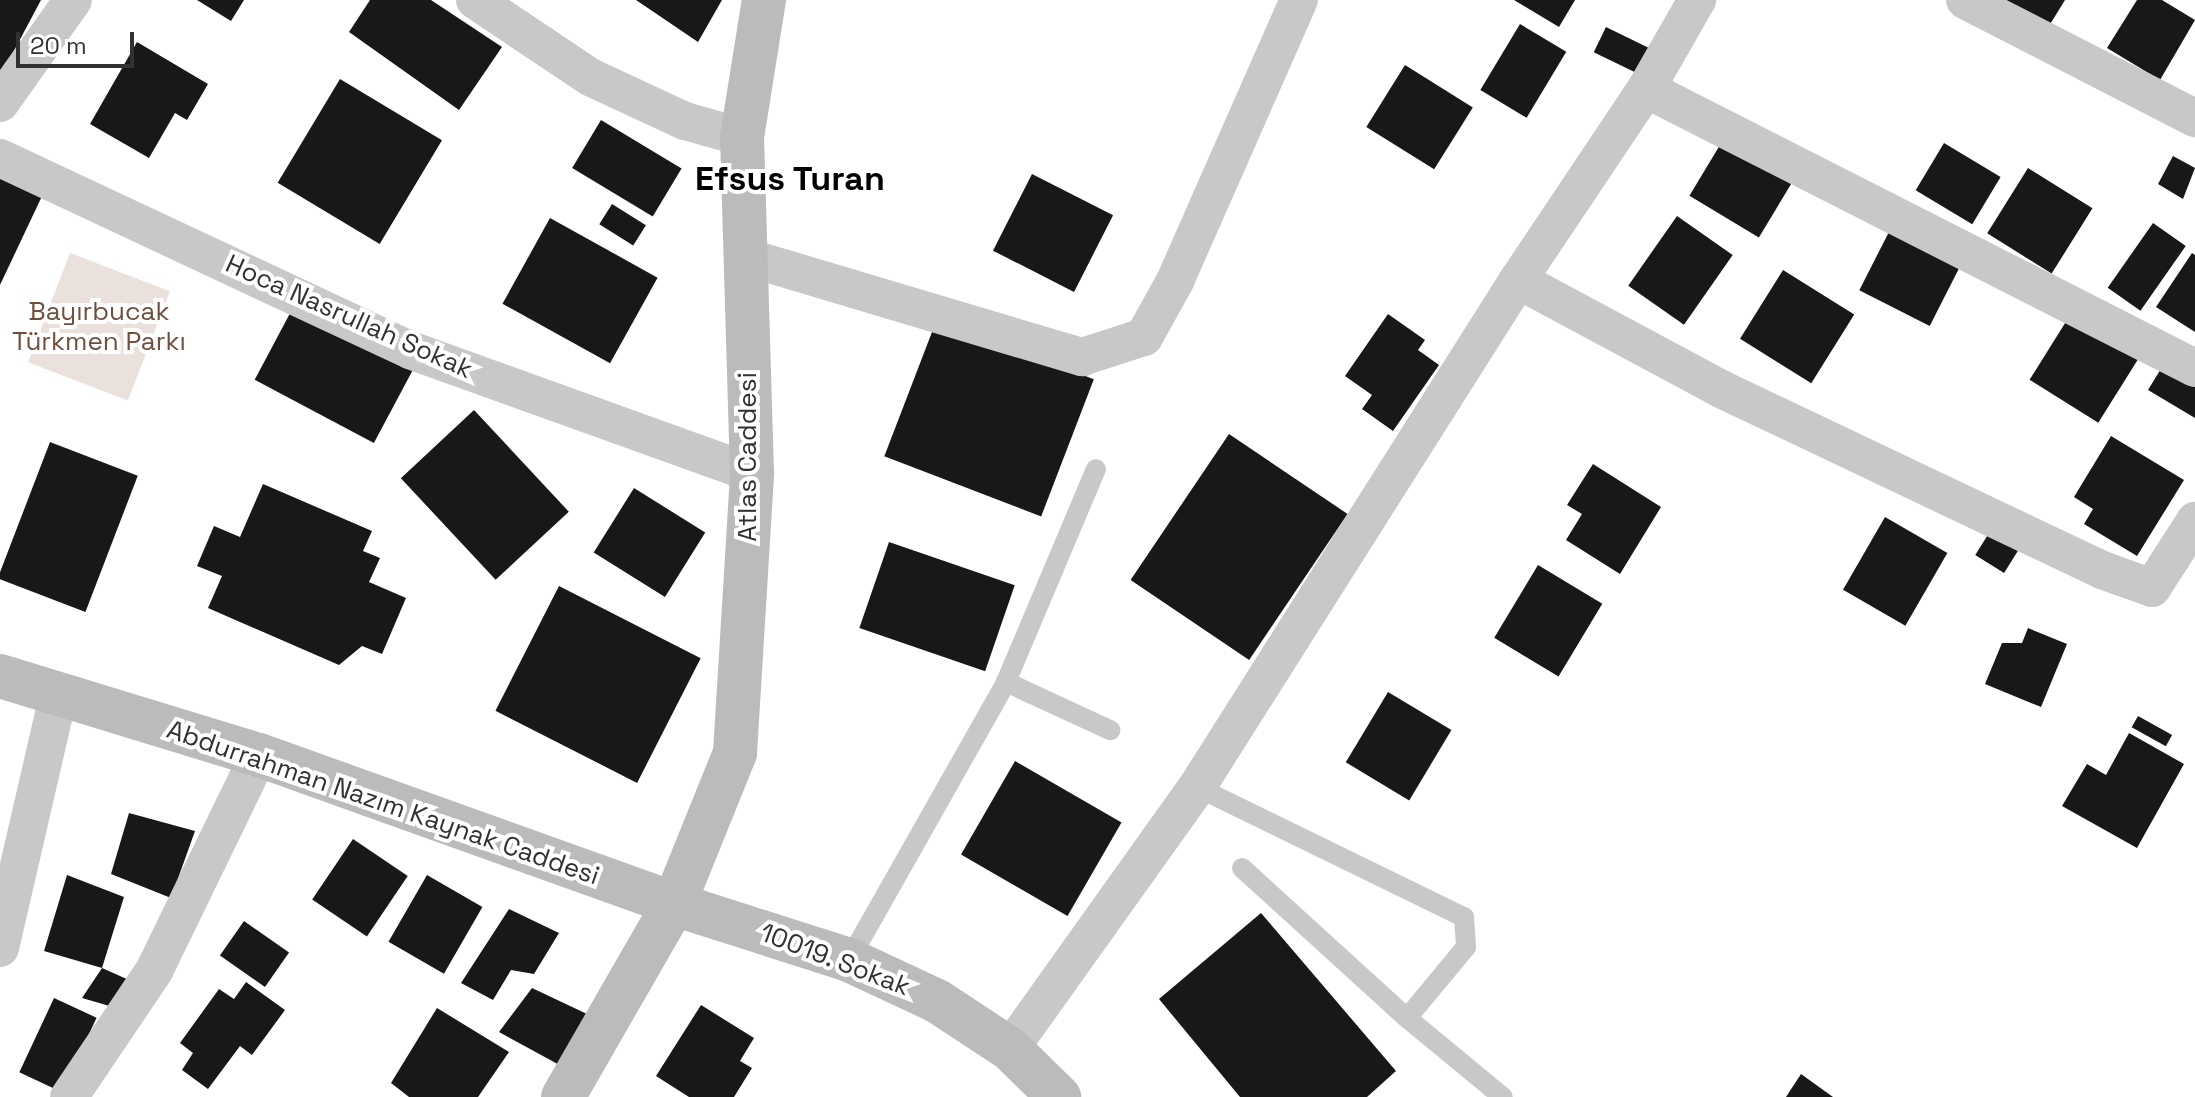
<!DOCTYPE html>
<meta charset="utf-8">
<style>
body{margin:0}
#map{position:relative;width:2195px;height:1097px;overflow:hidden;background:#fff;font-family:"Space Grotesk",sans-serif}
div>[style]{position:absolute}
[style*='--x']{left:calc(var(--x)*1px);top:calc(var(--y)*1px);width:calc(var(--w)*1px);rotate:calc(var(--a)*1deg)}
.green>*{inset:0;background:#ebe1dc;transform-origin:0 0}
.building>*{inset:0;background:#181818;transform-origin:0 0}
.lane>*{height:20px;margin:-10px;padding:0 10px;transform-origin:10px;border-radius:10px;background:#c8c8c8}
.street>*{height:38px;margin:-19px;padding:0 19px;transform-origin:19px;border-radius:19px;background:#c8c8c8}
.secondary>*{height:44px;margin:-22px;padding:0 22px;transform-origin:22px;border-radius:22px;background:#bbb}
span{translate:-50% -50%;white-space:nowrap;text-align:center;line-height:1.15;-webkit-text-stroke:8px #fff;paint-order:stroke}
.park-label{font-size:26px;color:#6f4f3d}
.street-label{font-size:26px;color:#313131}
.district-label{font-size:34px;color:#000;font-weight:700}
.scale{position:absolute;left:16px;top:32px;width:118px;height:36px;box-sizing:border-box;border:4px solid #313131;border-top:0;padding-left:10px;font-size:24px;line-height:28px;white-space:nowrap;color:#313131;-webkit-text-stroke:6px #fff;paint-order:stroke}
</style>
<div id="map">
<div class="green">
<i style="left:70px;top:253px;width:107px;height:117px;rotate:21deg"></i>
</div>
<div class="building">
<i style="clip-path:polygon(0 0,41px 0,0 77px)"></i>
<i style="clip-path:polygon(197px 0,244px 0,231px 21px)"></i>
<i style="clip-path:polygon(370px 0,431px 0,502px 47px,459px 110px,349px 32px)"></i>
<i style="clip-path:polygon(636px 0,722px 0,698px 42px)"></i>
<i style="clip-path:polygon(1514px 0,1575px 0,1559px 27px)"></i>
<i style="clip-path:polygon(2005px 0,2065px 0,2049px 26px)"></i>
<i style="clip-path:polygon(2137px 0,2162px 0,2195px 20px,2160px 80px,2107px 48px)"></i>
<i style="left:1520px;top:24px;width:54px;height:77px;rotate:31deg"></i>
<i style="left:1606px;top:27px;width:58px;height:28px;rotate:26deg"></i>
<i style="clip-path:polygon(137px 42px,208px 84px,187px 120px,175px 113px,149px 158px,90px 124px)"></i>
<i style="left:1405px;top:65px;width:80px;height:73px;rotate:32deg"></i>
<i style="left:340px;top:79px;width:119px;height:121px;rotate:31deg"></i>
<i style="left:601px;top:120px;width:94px;height:56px;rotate:31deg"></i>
<i style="left:1726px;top:135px;width:81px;height:71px;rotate:31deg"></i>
<i style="left:1944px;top:143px;width:66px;height:55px;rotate:31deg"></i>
<i style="clip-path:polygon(2173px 156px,2195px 168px,2183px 199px,2158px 184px)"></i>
<i style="left:2028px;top:168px;width:76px;height:77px;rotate:32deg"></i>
<i style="clip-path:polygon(0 173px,43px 194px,0 285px)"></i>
<i style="left:1032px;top:174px;width:91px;height:86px;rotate:27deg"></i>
<i style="left:612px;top:204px;width:40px;height:24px;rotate:32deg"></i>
<i style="left:1677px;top:216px;width:68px;height:85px;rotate:35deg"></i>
<i style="left:550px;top:218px;width:123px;height:98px;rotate:29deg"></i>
<i style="left:2153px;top:223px;width:40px;height:79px;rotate:35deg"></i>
<i style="left:1892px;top:226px;width:79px;height:72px;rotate:27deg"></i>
<i style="clip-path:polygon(2192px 253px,2195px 255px,2195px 332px,2156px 307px)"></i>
<i style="left:1783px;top:270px;width:84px;height:81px;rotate:32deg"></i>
<i style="left:296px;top:302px;width:135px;height:88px;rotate:28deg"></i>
<i style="left:2072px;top:312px;width:81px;height:80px;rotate:32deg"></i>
<i style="clip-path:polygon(1388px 314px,1425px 340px,1418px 350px,1439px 365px,1393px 431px,1362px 409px,1372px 395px,1345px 376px)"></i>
<i style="left:937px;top:319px;width:168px;height:147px;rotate:21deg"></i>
<i style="clip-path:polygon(2162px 367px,2195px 387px,2195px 418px,2148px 390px)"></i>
<i style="left:474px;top:410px;width:139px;height:100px;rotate:47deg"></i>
<i style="left:1229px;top:434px;width:143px;height:176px;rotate:34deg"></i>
<i style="clip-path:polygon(2111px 436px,2184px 480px,2137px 556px,2084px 524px,2093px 509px,2074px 497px)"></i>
<i style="left:50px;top:442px;width:94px;height:146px;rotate:21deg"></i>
<i style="clip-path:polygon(1593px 464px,1661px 507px,1620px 574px,1566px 540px,1582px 514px,1567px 505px)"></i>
<i style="clip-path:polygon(263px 484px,372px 531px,363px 551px,380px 558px,369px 582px,406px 598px,382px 654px,362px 646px,339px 665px,208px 608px,222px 576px,197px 566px,214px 526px,240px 537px)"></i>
<i style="left:634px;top:488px;width:84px;height:76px;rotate:32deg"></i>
<i style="left:1885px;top:517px;width:72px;height:84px;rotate:30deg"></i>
<i style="left:1989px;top:533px;width:34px;height:26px;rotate:32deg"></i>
<i style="left:889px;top:542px;width:133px;height:91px;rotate:19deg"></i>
<i style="left:1538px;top:565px;width:75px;height:85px;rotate:31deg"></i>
<i style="left:559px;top:586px;width:159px;height:140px;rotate:27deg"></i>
<i style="clip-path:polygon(2028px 628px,2067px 644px,2041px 707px,1985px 684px,2002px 643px,2022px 643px)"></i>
<i style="left:1388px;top:692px;width:74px;height:82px;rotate:31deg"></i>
<i style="left:2138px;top:716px;width:39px;height:13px;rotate:29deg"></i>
<i style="clip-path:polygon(2129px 733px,2184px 764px,2137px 848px,2062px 806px,2087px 764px,2106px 775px)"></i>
<i style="left:1015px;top:761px;width:123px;height:108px;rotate:30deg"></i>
<i style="clip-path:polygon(129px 813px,195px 831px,171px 898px,111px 874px)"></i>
<i style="left:353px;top:839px;width:66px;height:73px;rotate:34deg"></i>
<i style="clip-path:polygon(67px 875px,124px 897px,102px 968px,129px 980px,113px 1007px,82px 998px,102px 968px,44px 951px)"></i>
<i style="left:427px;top:875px;width:64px;height:77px;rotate:30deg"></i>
<i style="clip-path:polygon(509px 909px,559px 933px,534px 974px,511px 970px,493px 1000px,461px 983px)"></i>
<i style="clip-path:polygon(1261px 913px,1396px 1071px,1367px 1097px,1240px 1097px,1159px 999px)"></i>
<i style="left:244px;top:921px;width:55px;height:42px;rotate:35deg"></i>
<i style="clip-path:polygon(246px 982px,285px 1010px,252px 1055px,240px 1046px,208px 1089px,182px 1070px,193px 1053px,180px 1043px,219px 989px,234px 999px)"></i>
<i style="clip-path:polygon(532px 988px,587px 1014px,565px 1068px,499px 1032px)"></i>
<i style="left:54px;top:998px;width:47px;height:82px;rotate:25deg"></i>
<i style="clip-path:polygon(701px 1005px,754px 1038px,740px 1061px,752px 1068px,734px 1097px,689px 1097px,656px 1076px)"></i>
<i style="clip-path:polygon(437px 1008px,509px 1052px,478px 1097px,409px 1097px,391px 1083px)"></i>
<i style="clip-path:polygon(1801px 1074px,1833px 1097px,1786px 1097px)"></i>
</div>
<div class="lane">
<i style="--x:1006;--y:682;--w:115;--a:24.8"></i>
<i style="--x:1197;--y:787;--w:297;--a:26"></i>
<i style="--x:1464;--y:917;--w:30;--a:86"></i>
<i style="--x:1466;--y:947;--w:92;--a:129.7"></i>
<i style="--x:1242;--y:868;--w:223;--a:42.3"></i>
<i style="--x:1407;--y:1018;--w:124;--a:39.5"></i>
<i style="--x:849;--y:960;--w:319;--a:-60.5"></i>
<i style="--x:1006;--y:682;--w:231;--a:-67.1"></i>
</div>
<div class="street">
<i style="--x:475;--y:0;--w:138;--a:33.8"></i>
<i style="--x:590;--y:77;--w:105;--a:24.9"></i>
<i style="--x:685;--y:121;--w:59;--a:15.7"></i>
<i style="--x:1965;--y:0;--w:259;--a:27.2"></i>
<i style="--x:1646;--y:89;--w:616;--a:26.94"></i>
<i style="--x:0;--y:103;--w:126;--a:-54.7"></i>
<i style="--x:0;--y:158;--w:453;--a:25.1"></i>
<i style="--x:410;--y:350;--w:363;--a:19.8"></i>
<i style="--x:746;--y:257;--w:351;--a:16.6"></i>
<i style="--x:1082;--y:357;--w:65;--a:-17.9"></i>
<i style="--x:1144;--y:337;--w:64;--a:-61"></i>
<i style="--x:1175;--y:281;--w:307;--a:-66.2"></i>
<i style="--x:1518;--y:280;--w:230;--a:28.2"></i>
<i style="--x:1721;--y:389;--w:422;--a:25.4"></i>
<i style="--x:2102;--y:570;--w:53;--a:19.8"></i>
<i style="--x:2152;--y:588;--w:80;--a:-57.3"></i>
<i style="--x:0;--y:948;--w:259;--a:-77"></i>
<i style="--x:1010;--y:1049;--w:322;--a:-54.5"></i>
<i style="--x:1197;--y:787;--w:600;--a:-57.66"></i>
<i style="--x:1518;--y:280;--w:230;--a:-56.2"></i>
<i style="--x:1646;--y:89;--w:103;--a:-60.2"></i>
<i style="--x:69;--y:1097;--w:152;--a:-56"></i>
<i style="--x:154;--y:971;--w:240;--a:-64.1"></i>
</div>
<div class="secondary">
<i style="--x:0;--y:676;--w:271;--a:17"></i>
<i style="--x:259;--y:755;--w:441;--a:19.7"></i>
<i style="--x:674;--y:904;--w:184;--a:17.7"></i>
<i style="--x:849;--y:960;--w:97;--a:25"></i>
<i style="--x:937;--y:1001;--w:87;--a:33.3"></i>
<i style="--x:1010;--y:1049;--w:69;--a:44.4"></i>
<i style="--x:563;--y:1097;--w:223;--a:-60.1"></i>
<i style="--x:674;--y:904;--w:163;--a:-68"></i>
<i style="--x:735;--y:753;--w:281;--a:-86.5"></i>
<i style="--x:752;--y:473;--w:336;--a:-91.7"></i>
<i style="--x:742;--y:137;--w:139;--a:-80.9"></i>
</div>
<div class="park-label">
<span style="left:99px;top:327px">Bayırbucak<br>Türkmen Parkı</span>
</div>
<div class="street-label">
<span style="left:349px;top:317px;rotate:24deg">Hoca Nasrullah Sokak</span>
<span style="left:748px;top:457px;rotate:-90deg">Atlas Caddesi</span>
<span style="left:383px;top:803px;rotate:19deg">Abdurrahman Nazım Kaynak Caddesi</span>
<span style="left:835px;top:960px;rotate:21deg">10019. Sokak</span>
</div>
<div class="district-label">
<span style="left:790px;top:179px">Efsus Turan</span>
</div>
<div class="scale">20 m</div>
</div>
